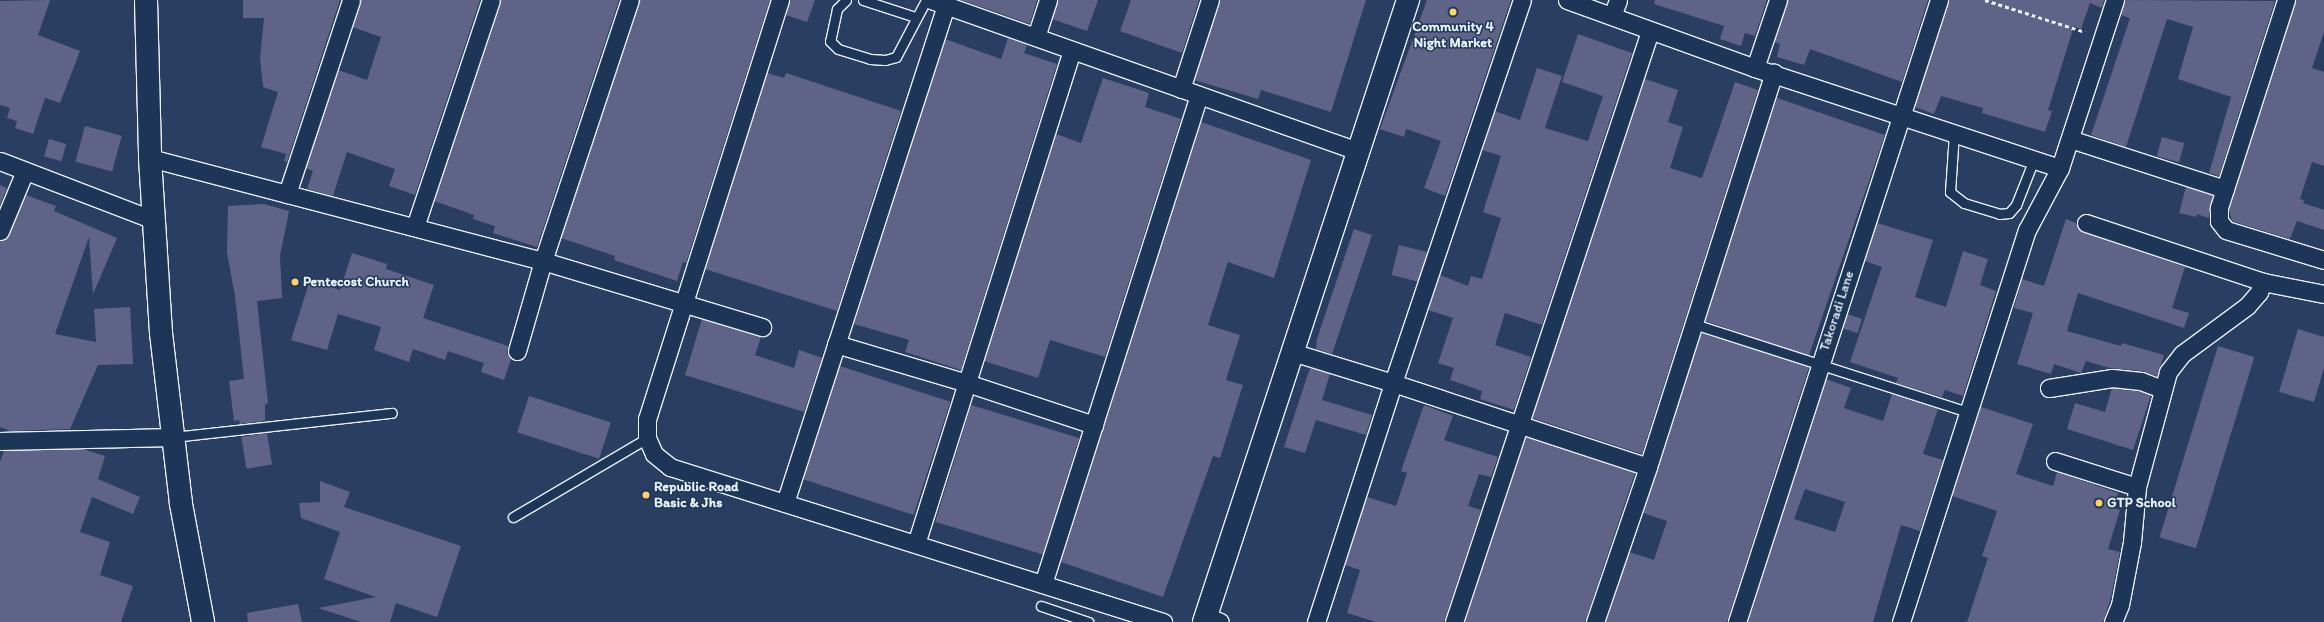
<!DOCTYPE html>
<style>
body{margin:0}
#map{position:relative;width:2324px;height:622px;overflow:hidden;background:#2a3e61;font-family:Itim,sans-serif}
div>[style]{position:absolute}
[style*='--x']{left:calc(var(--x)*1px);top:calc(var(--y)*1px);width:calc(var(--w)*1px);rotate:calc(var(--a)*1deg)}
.building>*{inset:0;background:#5f6388;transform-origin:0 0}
.path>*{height:2.5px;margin-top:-1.25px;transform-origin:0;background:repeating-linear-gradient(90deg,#e8f1f8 0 4px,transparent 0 7px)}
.roads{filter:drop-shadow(1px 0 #e8f1f8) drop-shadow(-1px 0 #e8f1f8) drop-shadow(0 1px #e8f1f8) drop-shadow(0 -1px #e8f1f8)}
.lane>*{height:9px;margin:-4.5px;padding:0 4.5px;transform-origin:4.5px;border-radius:4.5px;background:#1d3557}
.street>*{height:17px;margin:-8.5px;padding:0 8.5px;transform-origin:8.5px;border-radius:8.5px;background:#1d3557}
.secondary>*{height:22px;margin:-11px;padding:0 11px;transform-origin:11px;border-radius:11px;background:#1d3557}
.dots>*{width:11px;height:11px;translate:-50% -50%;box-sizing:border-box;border:2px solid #1d3557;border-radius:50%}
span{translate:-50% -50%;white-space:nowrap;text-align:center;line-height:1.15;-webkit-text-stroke:3px #1d3557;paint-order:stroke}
.poi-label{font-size:14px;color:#e8f1f8;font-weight:700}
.left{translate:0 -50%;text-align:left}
.street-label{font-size:14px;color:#e8f1f8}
</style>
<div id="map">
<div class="building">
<i style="clip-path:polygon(50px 0,38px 35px,80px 51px,60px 103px,45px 98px,33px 134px,15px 128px,17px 121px,7px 118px,10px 108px,0 105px,0 1px)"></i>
<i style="clip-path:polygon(243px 0,340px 0,287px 162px,284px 161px,286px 154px,261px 147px,278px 92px,263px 87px,260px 58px,264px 18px,243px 18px)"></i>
<i style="clip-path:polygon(361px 0,480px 0,415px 195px,389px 186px,395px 169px,347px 152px,333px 196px,307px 189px,313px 171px,306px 168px,338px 70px,367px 80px,381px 37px,352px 27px)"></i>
<i style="clip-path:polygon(501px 0,619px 0,537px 247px,493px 233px,495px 226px,473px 219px,474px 215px,434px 201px)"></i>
<i style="clip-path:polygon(640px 0,770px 0,686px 263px,683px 262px,677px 281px,614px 260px,615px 256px,561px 238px)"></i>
<i style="clip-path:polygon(790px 0,815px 0,807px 22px,786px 15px)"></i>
<i style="clip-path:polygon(961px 0,1037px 0,1030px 24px)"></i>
<i style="clip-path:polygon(1058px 0,1098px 0,1087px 31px,1052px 19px)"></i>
<i style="clip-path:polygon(1131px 0,1199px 0,1182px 53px,1120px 31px)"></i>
<i style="clip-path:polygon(1220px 0,1366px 0,1331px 112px,1261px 90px,1258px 99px,1194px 80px)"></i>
<i style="clip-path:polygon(1427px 0,1511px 0,1445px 196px,1424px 188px,1441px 141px,1406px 129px,1404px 137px,1380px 129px)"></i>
<i style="clip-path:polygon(1655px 0,1767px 0,1755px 36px,1745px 33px,1741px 46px,1720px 39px,1724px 26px,1654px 4px)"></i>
<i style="clip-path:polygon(1788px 0,1928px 0,1902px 82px,1810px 49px,1804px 65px,1777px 57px,1780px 44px,1774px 42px)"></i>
<i style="clip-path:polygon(1949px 0,2104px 0,2102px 8px,2090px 3px,2081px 29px,2074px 26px,2048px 110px,2052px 111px,2045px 132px,1982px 113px,1983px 108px,1941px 96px,1934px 114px,1915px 107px)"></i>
<i style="clip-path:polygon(2125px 0,2275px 1px,2219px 176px,2209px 173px,2231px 97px,2178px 79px,2193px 27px,2167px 19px,2126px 147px,2091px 135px,2130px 18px,2121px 15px)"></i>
<i style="clip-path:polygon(2296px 0,2324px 0,2324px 32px,2312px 68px,2324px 72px,2324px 166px,2312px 162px,2300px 199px,2304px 200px,2303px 203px,2324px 210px,2324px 230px,2297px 221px,2290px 239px,2232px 221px,2229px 210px)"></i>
<i style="clip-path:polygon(1578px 34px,1632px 53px,1542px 325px,1505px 313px,1495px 345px,1531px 357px,1514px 410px,1480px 399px,1482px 391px,1450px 380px,1454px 368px,1438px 363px,1453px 318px,1428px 310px,1440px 275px,1468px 286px,1471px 276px,1482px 279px,1501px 218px,1483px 212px,1501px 156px,1482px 150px,1495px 111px,1520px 120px,1537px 68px,1562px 76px,1545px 128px,1588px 141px,1603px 96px,1562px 82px)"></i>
<i style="clip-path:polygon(1008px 38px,1027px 45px,1024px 53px,1057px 64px,961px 370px,905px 352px,909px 340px,854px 324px,945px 39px,1001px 59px)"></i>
<i style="clip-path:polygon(767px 73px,784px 78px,786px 73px,901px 111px,837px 311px,705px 269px)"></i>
<i style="clip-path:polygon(1103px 78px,1149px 93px,1145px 107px,1181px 119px,1105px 357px,1050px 340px,1038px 378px,984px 361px,1056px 134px,1081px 143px)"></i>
<i style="clip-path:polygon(1645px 79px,1678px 90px,1668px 122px,1683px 127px,1670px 168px,1702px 178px,1735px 82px,1758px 90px,1642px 454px,1532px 418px)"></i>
<i style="left:1777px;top:98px;width:114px;height:234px;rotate:19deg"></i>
<i style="clip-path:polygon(1201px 122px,1311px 160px,1274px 278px,1228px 262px,1208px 325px,1240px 335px,1226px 380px,1243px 385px,1220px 458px,1213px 456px,1163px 597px,1061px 562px)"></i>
<i style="left:85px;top:126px;width:38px;height:37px;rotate:15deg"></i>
<i style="left:2162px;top:137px;width:23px;height:20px;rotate:15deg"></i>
<i style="left:49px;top:139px;width:18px;height:18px;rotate:16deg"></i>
<i style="clip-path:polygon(0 185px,7px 188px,0 205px)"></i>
<i style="clip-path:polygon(2186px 187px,2213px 195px,2209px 218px,2197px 214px,2196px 217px,2179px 213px)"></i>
<i style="clip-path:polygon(26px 195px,56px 206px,54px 211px,117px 238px,93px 294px,89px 237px,55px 334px,96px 342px,94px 309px,130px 307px,133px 364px,98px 365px,70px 429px,10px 431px,0 427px,0 241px,9px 235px)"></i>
<i style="clip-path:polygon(264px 204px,289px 211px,280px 256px,282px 298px,257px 301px,268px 403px,265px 404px,265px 421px,240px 424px,239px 420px,234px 421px,229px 381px,244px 379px,235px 296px,227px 253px,228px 206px)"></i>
<i style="clip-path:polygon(2066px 219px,2076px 223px,2078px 229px,2083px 232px,2185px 267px,2172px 308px,2189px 313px,2184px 328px,2078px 293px,2067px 331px,2121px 346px,2122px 343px,2164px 355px,2157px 376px,2142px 371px,2109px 368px,2086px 361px,2081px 373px,2054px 364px,2051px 374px,2017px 364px,2033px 313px,2014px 308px,2022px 279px,2044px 286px)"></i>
<i style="clip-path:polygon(1877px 223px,1933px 240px,1915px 297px,1946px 307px,1963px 251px,1988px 259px,1980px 285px,1996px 291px,1963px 396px,1945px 390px,1942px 397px,1896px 383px,1898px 378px,1850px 362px,1882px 267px,1865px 261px)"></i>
<i style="clip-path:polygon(1354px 229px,1372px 235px,1332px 354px,1316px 349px,1317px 339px)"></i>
<i style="left:1399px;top:245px;width:29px;height:31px;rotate:14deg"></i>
<i style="clip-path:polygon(352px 253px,387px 264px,386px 269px,434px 285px,423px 318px,508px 346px,507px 354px,511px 359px,504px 380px,481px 372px,484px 363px,448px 351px,445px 360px,413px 349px,409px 362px,374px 350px,381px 327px,338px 314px,327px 350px,291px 340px,310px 280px,340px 290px)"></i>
<i style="left:1847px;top:314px;width:16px;height:15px;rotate:18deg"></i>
<i style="clip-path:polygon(702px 319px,761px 337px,755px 355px,794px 368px,799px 350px,822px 358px,804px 412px,685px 375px)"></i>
<i style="clip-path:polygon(2298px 329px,2324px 337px,2324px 368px,2314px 402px,2279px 392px)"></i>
<i style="clip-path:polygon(1701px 333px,1809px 367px,1727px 622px,1606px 622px,1629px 552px,1654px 560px,1667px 521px,1643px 513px)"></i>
<i style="left:2218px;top:346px;width:38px;height:200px;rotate:17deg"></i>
<i style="left:840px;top:366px;width:116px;height:119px;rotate:18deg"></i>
<i style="clip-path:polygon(1310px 368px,1330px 374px,1322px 400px,1372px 415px,1366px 435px,1316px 420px,1305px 453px,1284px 447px)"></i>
<i style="clip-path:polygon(evenodd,1826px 379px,1851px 388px,1844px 408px,1883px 421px,1892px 394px,1938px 409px,1923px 454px,1943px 460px,1920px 531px,1901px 525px,1873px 622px,1748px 622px,1826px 379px,1805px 489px,1845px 502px,1835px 532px,1794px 519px,1805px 489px)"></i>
<i style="clip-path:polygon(2112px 388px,2139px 391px,2151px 395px,2133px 450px,2067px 429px,2075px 403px,2105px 412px)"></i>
<i style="left:529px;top:396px;width:86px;height:38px;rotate:18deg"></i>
<i style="left:971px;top:405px;width:113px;height:122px;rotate:17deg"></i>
<i style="clip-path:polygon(1424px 405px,1453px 416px,1444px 440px,1498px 457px,1491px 477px,1479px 474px,1468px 506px,1481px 510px,1444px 622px,1376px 622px,1347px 613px,1360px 570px,1345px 565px,1367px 497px,1396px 506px,1407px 473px,1401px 471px)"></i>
<i style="clip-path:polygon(1981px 407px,2033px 424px,2016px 474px,2053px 486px,2057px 472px,2118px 493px,2113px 508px,2120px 510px,2108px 549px,2120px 552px,2111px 597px,2103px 622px,1967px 622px,1988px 558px,1982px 556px,1997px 511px,1952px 496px)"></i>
<i style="left:267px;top:433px;width:32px;height:26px;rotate:81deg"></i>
<i style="clip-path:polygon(1526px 437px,1635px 473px,1585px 622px,1465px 622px)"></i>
<i style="clip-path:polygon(83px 449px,105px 456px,98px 479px,140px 497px,133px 514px,92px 497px,80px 532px,110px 542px,100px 575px,133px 586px,121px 622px,0 622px,0 462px,4px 451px)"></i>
<i style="clip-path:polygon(320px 481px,350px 492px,344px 507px,461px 546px,437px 617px,396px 603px,390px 622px,361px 622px,318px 608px,376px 597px,324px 579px,340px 532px,301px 518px,299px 503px,320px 502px)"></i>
<i style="clip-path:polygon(298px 604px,302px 622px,248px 622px,247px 613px)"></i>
</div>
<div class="path">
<i style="--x:1985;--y:0;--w:105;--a:17.7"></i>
</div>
<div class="roads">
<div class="lane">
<i style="--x:846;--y:0;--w:13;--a:135"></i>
<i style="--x:837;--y:9;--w:33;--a:102"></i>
<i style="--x:830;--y:41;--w:11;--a:45"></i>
<i style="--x:838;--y:49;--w:34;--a:17"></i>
<i style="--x:870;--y:59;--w:15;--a:4"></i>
<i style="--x:885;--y:60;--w:11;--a:-15"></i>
<i style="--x:896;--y:57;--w:64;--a:-62.2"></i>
<i style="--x:863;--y:0;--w:55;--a:18.1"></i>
<i style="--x:1954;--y:133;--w:59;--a:93.9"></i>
<i style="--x:1950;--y:192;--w:18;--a:38"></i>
<i style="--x:1964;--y:203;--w:37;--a:17"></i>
<i style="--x:1999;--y:214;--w:10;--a:-6"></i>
<i style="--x:2009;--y:213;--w:11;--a:-49"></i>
<i style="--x:2016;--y:205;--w:49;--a:-68.6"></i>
<i style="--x:1694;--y:324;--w:288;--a:17.8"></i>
<i style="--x:173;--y:437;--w:220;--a:-6.3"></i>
<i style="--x:513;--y:517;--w:156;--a:-30.5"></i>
<i style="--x:1041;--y:606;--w:50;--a:18.8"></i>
</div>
<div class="street">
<i style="--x:780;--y:0;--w:440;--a:107.6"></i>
<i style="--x:647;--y:419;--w:19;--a:90"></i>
<i style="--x:647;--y:438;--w:17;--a:66"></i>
<i style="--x:654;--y:454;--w:21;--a:39"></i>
<i style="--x:670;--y:467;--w:517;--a:17.45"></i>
<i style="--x:931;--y:0;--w:452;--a:19.5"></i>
<i style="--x:1567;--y:0;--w:200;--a:19.9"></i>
<i style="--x:1755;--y:68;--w:321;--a:18.2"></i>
<i style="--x:2286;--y:0;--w:219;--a:107.9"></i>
<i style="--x:2219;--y:208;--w:13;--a:90"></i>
<i style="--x:2219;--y:221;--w:11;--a:52"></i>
<i style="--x:2226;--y:230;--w:102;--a:17"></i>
<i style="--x:1612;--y:16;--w:17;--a:-69"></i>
<i style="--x:1036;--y:37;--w:39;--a:-72"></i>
<i style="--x:1755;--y:68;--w:72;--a:-71.3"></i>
<i style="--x:1181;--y:89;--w:94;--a:-72"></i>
<i style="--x:2070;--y:139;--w:163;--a:17.9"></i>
<i style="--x:150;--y:158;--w:406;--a:14.7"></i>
<i style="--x:543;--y:261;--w:229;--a:16.8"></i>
<i style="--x:0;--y:161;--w:165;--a:21"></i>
<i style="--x:287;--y:194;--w:204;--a:-71.7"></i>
<i style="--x:2086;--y:223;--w:187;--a:18.4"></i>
<i style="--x:2263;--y:282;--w:62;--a:11.1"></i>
<i style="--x:415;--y:227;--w:239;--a:-71.5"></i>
<i style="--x:0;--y:231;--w:65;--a:-67.4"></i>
<i style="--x:836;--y:344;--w:137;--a:16.6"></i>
<i style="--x:967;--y:383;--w:134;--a:18.3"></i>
<i style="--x:517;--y:351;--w:94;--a:-73.9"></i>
<i style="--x:543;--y:261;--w:275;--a:-71.6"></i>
<i style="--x:1292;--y:352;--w:106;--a:17.1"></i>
<i style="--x:1393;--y:383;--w:404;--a:-71.4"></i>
<i style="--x:2049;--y:388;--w:64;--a:-9"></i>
<i style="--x:2112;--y:378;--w:29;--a:6"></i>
<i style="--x:2141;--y:381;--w:22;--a:21"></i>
<i style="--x:0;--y:441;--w:173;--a:-1.3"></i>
<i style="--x:2055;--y:461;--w:86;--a:17.6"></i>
<i style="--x:785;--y:503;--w:523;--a:-72.08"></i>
<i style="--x:916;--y:544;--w:518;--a:-72.47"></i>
<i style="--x:1043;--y:584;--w:513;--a:-72.31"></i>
<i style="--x:1206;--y:616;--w:15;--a:23"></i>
<i style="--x:1316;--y:622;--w:251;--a:-72.1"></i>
<i style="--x:1393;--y:383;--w:268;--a:18.2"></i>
<i style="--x:1454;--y:622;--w:623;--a:-71.65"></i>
<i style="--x:1595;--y:622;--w:164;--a:-71.1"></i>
<i style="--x:1648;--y:467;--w:414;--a:-72.3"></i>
<i style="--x:1737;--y:622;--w:654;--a:-72.01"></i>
<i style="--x:1901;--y:622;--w:412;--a:-72.2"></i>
<i style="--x:2027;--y:230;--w:70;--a:-62"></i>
<i style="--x:2060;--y:168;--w:177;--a:-71.9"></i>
<i style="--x:2113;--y:622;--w:18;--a:-68"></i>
<i style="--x:2120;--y:605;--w:64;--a:-79.2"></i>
<i style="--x:2132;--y:542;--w:55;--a:-84.8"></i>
<i style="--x:2137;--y:487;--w:119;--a:-74.9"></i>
<i style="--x:2168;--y:372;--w:23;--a:-52"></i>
<i style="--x:2182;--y:354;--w:81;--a:-36.4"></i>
<i style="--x:2247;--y:306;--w:18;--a:-49"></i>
<i style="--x:2259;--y:292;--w:11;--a:-68"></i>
</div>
<div class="secondary">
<i style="--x:146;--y:0;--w:158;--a:88.5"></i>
<i style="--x:150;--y:158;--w:175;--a:86.4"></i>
<i style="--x:161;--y:333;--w:172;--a:83.3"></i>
<i style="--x:181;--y:504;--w:120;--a:79.4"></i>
<i style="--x:1204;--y:622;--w:655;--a:-71.84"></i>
</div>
</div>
<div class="dots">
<i style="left:1453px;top:12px;background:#ffd166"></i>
<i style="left:295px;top:282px;background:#ffd166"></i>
<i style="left:646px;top:495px;background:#ffd166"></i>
<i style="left:2099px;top:503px;background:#ffd166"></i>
</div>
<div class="poi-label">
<span style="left:1453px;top:35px">Community 4<br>Night Market</span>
<span class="left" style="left:303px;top:282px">Pentecost Church</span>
<span class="left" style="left:654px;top:495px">Republic Road<br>Basic &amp; Jhs</span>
<span class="left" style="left:2107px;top:503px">GTP School</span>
</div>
<div class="street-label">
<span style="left:1837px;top:311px;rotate:-72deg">Takoradi Lane</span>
</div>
</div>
